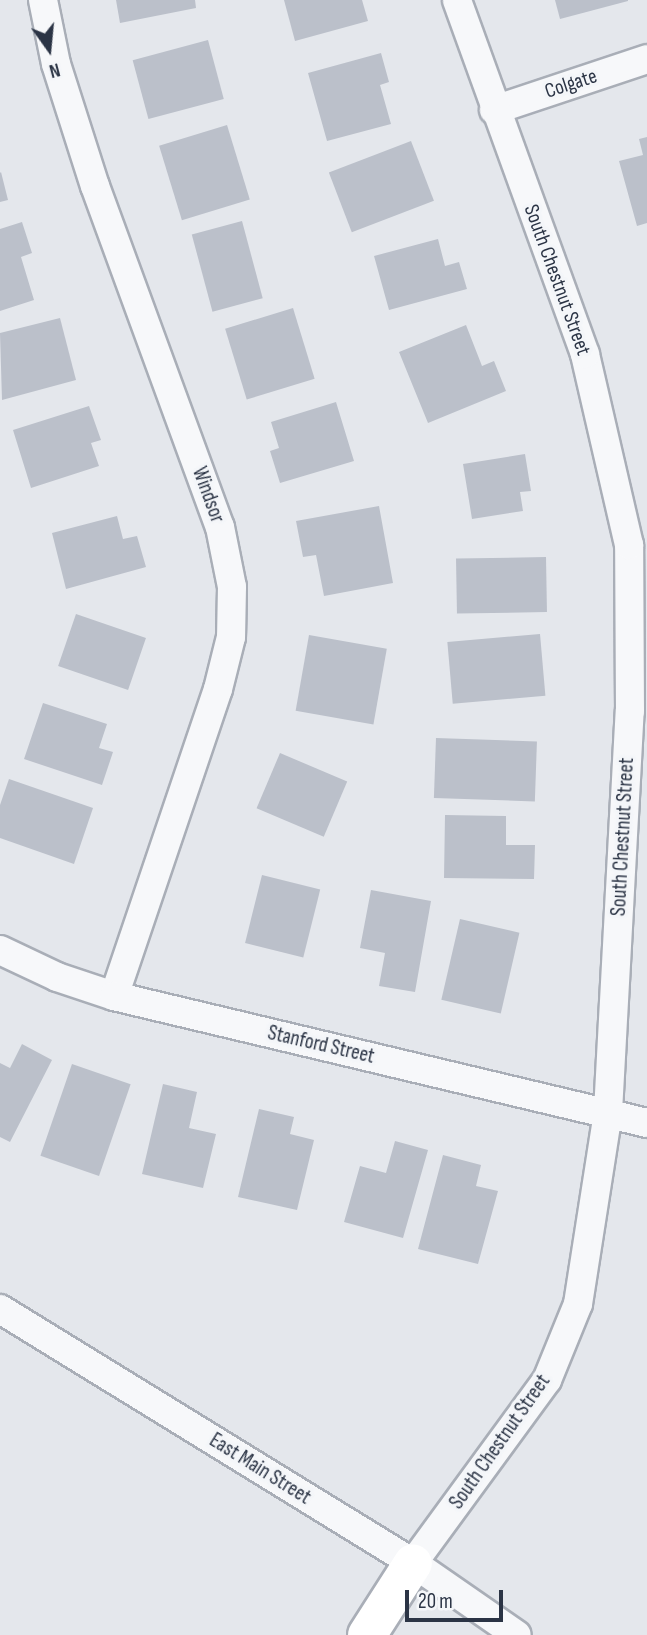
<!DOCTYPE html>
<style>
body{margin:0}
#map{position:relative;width:647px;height:1635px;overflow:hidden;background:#e4e7ec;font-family:"Sofia Sans Condensed",sans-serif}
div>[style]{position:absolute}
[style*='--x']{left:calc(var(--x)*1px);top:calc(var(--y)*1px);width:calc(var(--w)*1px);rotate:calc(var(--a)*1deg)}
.building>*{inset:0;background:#bbc0ca;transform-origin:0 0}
.roads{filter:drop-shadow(2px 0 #a9aeb7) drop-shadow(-2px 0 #a9aeb7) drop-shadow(0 2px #a9aeb7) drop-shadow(0 -2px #a9aeb7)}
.street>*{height:28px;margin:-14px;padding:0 14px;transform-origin:14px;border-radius:14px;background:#f7f8fa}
.secondary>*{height:38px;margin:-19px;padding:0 19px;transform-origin:19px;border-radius:19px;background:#fff}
span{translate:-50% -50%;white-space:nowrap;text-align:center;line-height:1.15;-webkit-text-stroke:7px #f4f6f9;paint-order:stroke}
.street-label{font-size:21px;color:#2b3445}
.north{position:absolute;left:14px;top:14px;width:70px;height:70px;-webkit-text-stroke:5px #f4f6f9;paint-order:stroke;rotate:165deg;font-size:19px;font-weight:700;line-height:28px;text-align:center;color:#2b3445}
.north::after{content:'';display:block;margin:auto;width:24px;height:32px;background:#2b3445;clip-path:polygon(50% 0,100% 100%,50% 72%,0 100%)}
.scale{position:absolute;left:405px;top:1590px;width:98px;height:32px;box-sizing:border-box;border:4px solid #2b3445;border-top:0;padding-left:9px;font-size:21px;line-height:24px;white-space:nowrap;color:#2b3445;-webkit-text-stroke:5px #f4f6f9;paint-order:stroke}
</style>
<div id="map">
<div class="building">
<i style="clip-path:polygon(116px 0,195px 0,196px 8px,120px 23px)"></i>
<i style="clip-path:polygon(284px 0,362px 0,368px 21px,295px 41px)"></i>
<i style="clip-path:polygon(555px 0,628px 0,628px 1px,560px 19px)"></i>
<i style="left:208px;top:40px;width:61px;height:78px;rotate:75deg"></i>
<i style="clip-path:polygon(381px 53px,389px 82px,380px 85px,391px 124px,327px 141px,308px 73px)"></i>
<i style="left:227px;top:125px;width:78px;height:71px;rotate:73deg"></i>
<i style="clip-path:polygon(647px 137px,647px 223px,637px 226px,619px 161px,643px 155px,639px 139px)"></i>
<i style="left:411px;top:141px;width:64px;height:88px;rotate:69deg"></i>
<i style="clip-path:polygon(1px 172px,8px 200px,0 202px,0 173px)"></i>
<i style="left:242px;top:221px;width:80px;height:52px;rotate:75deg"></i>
<i style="clip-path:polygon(22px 222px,32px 253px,21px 257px,34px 300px,0 311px,0 229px)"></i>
<i style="clip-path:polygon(438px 239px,445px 266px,459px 262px,467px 289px,389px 310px,374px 256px)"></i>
<i style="left:293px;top:308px;width:74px;height:71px;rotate:73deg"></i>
<i style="clip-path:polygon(60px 318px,76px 380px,2px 400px,0 333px)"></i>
<i style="clip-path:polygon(466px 325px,482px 366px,494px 361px,506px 391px,428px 423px,399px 352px)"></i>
<i style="clip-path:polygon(336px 402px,354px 461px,280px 483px,270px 451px,279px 448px,271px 422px)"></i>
<i style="clip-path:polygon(89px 406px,101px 440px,91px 443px,99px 466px,31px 488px,13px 430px)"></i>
<i style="clip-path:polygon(525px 454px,531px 491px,520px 492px,523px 511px,472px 519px,463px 464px)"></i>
<i style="clip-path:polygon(379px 506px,393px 583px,324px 596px,316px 555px,303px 557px,296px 521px)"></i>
<i style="clip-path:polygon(117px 516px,123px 539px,137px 536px,146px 567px,66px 589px,52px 533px)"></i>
<i style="left:546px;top:557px;width:55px;height:90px;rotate:89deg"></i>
<i style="left:76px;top:614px;width:74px;height:55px;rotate:19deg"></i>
<i style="left:540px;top:634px;width:62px;height:93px;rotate:85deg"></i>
<i style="left:309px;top:635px;width:79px;height:77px;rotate:10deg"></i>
<i style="clip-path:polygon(43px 703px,107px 724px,99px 748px,113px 752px,102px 785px,24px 759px)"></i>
<i style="left:436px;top:738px;width:101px;height:60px;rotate:2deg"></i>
<i style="left:280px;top:753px;width:73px;height:60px;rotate:23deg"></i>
<i style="clip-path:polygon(9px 779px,93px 808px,74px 864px,0 838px,0 805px)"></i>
<i style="clip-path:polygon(445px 815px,506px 816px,506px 845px,535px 845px,534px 879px,444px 878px)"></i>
<i style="left:262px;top:875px;width:60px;height:70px;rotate:14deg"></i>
<i style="clip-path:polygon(371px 890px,431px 901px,415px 992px,379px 986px,385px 953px,360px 948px)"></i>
<i style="left:460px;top:919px;width:61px;height:83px;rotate:13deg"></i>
<i style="clip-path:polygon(22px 1044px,52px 1060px,10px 1142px,0 1137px,0 1063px,10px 1068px)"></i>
<i style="left:72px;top:1064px;width:62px;height:97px;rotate:19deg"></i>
<i style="clip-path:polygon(163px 1084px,197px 1092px,189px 1128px,216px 1134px,203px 1188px,142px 1174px)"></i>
<i style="clip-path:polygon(259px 1109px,294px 1117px,290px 1134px,314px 1140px,297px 1210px,238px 1197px)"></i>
<i style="clip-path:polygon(395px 1141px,428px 1150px,403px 1238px,344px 1222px,360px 1166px,386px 1173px)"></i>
<i style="clip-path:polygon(443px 1155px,481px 1165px,476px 1186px,498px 1191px,478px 1264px,418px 1249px)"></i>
</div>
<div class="roads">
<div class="street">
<i style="--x:43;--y:0;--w:65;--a:78.5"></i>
<i style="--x:56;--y:64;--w:128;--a:72.3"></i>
<i style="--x:95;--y:186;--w:363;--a:69.9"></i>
<i style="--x:220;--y:527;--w:61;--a:78.7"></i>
<i style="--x:232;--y:587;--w:50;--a:91.1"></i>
<i style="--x:231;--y:637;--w:54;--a:104"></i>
<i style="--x:218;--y:689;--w:324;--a:108.7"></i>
<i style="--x:494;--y:110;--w:161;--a:-18.4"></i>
<i style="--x:0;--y:950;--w:63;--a:25.3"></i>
<i style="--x:57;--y:977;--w:60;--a:18.4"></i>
<i style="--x:114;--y:996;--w:548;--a:13.4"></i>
<i style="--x:0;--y:1309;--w:485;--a:31.6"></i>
<i style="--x:413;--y:1563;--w:126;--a:34.7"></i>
<i style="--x:413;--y:1563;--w:227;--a:-53.8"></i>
<i style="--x:547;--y:1380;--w:82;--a:-67.8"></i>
<i style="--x:578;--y:1304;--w:194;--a:-81.1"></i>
<i style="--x:608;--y:1112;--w:402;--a:-86.9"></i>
<i style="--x:630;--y:711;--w:166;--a:-90.3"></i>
<i style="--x:629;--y:545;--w:196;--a:-103"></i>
<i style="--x:585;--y:354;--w:376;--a:-109.9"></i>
</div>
<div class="secondary">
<i style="--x:367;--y:1635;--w:85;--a:-57.4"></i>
</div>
</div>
<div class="street-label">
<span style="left:571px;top:84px;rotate:-18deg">Colgate</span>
<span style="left:557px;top:280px;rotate:70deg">South Chestnut Street</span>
<span style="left:208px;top:495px;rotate:70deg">Windsor</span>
<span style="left:623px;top:837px;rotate:-87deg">South Chestnut Street</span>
<span style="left:321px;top:1045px;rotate:13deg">Stanford Street</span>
<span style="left:500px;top:1442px;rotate:-55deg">South Chestnut Street</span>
<span style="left:260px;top:1469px;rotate:32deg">East Main Street</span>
</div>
<div class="north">N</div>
<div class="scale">20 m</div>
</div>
